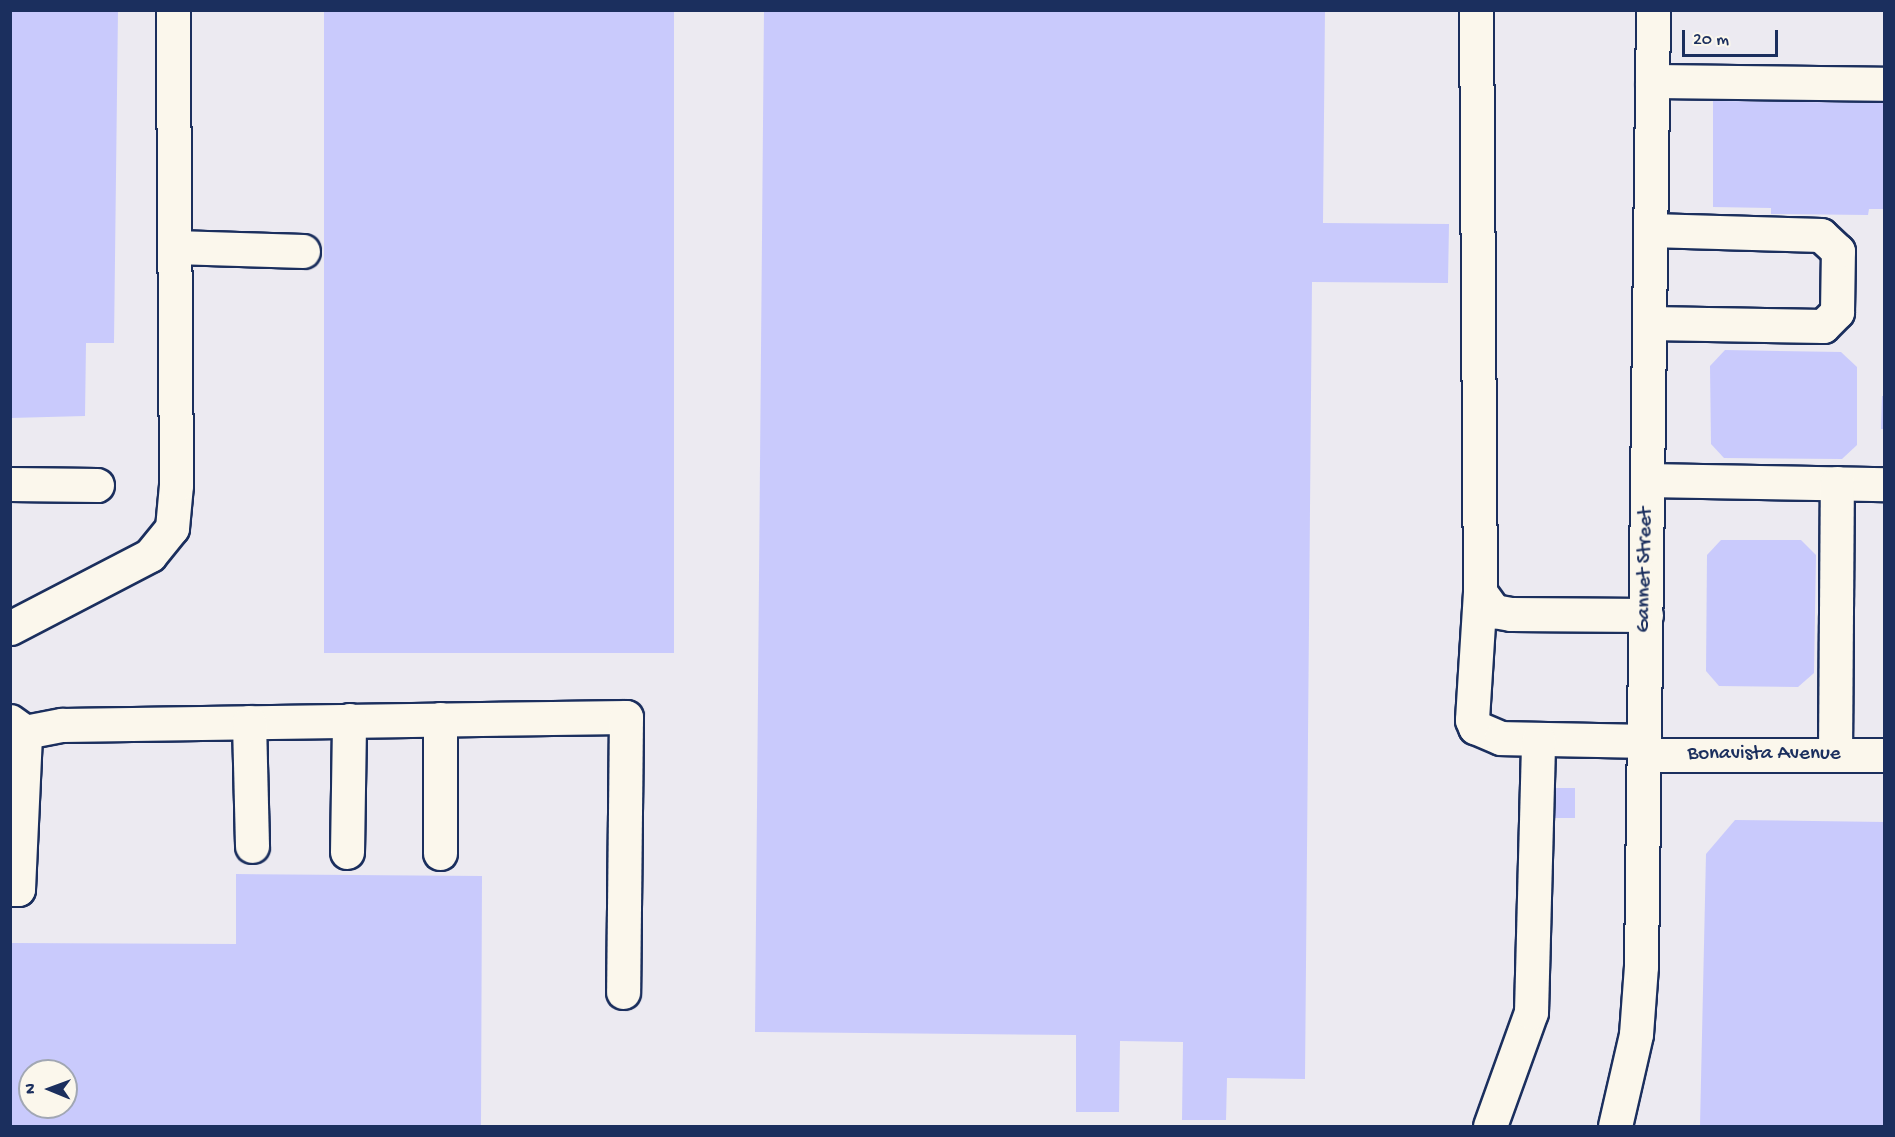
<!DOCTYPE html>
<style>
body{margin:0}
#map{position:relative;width:1895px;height:1137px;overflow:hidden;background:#fbf7ec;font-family:"Gochi Hand",sans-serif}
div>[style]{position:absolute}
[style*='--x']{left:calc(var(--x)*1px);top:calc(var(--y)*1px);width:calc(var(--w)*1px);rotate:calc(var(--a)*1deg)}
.built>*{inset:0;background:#eceaf1}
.building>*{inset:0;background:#c9cafc;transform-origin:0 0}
.roads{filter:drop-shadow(2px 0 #1b2f5e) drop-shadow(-2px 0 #1b2f5e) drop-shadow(0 2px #1b2f5e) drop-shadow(0 -2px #1b2f5e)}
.minor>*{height:33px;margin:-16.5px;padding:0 16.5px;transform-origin:16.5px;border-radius:16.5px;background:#fbf7ec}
span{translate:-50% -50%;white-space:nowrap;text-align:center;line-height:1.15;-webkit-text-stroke:6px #fbf7ec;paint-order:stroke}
.street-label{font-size:21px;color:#1b2f5e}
.frame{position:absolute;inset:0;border:12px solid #1b2f5e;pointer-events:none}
.north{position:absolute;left:18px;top:1059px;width:60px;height:60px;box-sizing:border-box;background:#fbf7ec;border:2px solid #a1a7b3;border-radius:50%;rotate:271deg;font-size:16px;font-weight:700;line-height:24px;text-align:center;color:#1b2f5e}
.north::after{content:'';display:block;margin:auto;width:21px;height:27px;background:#1b2f5e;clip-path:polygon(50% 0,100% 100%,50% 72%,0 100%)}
.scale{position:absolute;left:1682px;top:30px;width:96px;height:27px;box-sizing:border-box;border:3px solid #1b2f5e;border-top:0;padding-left:8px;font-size:18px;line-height:21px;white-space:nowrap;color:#1b2f5e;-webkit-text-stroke:4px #fbf7ec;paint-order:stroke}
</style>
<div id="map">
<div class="built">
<i style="clip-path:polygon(evenodd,10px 11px,1884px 11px,1884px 1126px,11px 1126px,10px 11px,30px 1071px,66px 1071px,66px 1107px,30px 1107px,30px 1071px)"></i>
</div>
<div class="building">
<i style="clip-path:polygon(10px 10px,118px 10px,114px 343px,86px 343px,85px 416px,10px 418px)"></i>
<i style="left:324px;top:10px;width:350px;height:643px"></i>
<i style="clip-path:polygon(764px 10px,1325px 10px,1323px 223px,1449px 224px,1448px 283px,1312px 282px,1305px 1079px,1227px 1078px,1226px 1120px,1182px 1120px,1183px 1042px,1120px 1041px,1119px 1112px,1076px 1112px,1076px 1035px,755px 1032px)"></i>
<i style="clip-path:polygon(1713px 101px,1884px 103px,1884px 209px,1869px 209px,1868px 215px,1771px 214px,1771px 208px,1713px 207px)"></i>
<i style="clip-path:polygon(1725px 350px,1841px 352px,1857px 367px,1857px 445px,1842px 459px,1724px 458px,1711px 444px,1710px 366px)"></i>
<i style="clip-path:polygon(1882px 396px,1884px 396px,1884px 429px,1881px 429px)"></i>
<i style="clip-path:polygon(1721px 540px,1801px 540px,1816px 555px,1814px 673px,1798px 687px,1719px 686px,1706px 671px,1707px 555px)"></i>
<i style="left:1551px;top:788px;width:24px;height:30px"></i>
<i style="clip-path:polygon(1735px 820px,1884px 822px,1884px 1126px,1700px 1126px,1706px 854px)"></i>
<i style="clip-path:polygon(evenodd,236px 874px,482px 876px,481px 1126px,10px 1126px,10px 943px,236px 944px,236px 874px,30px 1071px,66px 1071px,66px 1107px,30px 1107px,30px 1071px)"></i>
</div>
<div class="roads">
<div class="minor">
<i style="--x:1476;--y:10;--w:582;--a:89.61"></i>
<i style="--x:1480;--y:592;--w:24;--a:54"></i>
<i style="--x:1494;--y:611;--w:17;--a:10"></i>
<i style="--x:1511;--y:614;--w:135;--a:0.4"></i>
<i style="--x:1652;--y:81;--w:232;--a:0.7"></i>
<i style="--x:175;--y:247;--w:128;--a:1.8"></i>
<i style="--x:1649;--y:323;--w:174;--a:1"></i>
<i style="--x:1823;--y:326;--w:20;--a:-45"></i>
<i style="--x:1837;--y:312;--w:61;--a:-89.1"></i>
<i style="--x:1838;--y:251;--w:23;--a:-137"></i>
<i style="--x:1821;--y:235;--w:171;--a:-178.3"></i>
<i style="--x:1648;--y:480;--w:236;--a:1"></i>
<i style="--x:10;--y:484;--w:87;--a:0.7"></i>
<i style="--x:1480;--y:592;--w:128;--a:93.6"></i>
<i style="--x:1472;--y:720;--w:8;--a:67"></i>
<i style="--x:1475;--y:727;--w:28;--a:23"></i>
<i style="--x:1501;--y:738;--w:143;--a:1.2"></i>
<i style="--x:10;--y:628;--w:158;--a:-27.5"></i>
<i style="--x:150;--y:555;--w:35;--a:-51"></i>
<i style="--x:172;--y:528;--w:43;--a:-84.7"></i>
<i style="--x:176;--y:485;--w:475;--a:-90.4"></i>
<i style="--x:10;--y:721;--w:19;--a:36"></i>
<i style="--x:25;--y:732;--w:38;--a:-11"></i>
<i style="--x:62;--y:725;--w:564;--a:-0.81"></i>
<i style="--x:626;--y:717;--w:275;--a:90.6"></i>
<i style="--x:249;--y:722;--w:124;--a:88.6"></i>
<i style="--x:1835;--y:754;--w:271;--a:-89.6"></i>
<i style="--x:1644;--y:755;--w:240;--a:0"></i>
<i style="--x:347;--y:852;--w:132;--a:-89.1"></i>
<i style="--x:440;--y:853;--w:134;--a:-90"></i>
<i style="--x:10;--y:889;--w:8;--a:0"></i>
<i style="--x:18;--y:889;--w:157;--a:-87.4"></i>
<i style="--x:1490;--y:1126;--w:121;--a:-70.2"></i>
<i style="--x:1531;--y:1012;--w:272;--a:-88.5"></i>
<i style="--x:1615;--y:1126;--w:94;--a:-77.1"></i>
<i style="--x:1636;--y:1034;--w:68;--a:-85.8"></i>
<i style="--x:1641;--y:966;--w:956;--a:-89.28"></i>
</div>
</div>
<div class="street-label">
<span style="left:1646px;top:570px;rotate:-89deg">Gannet Street</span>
<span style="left:1764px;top:755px">Bonavista Avenue</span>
</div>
<div class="frame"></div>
<div class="north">N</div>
<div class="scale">20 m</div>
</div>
